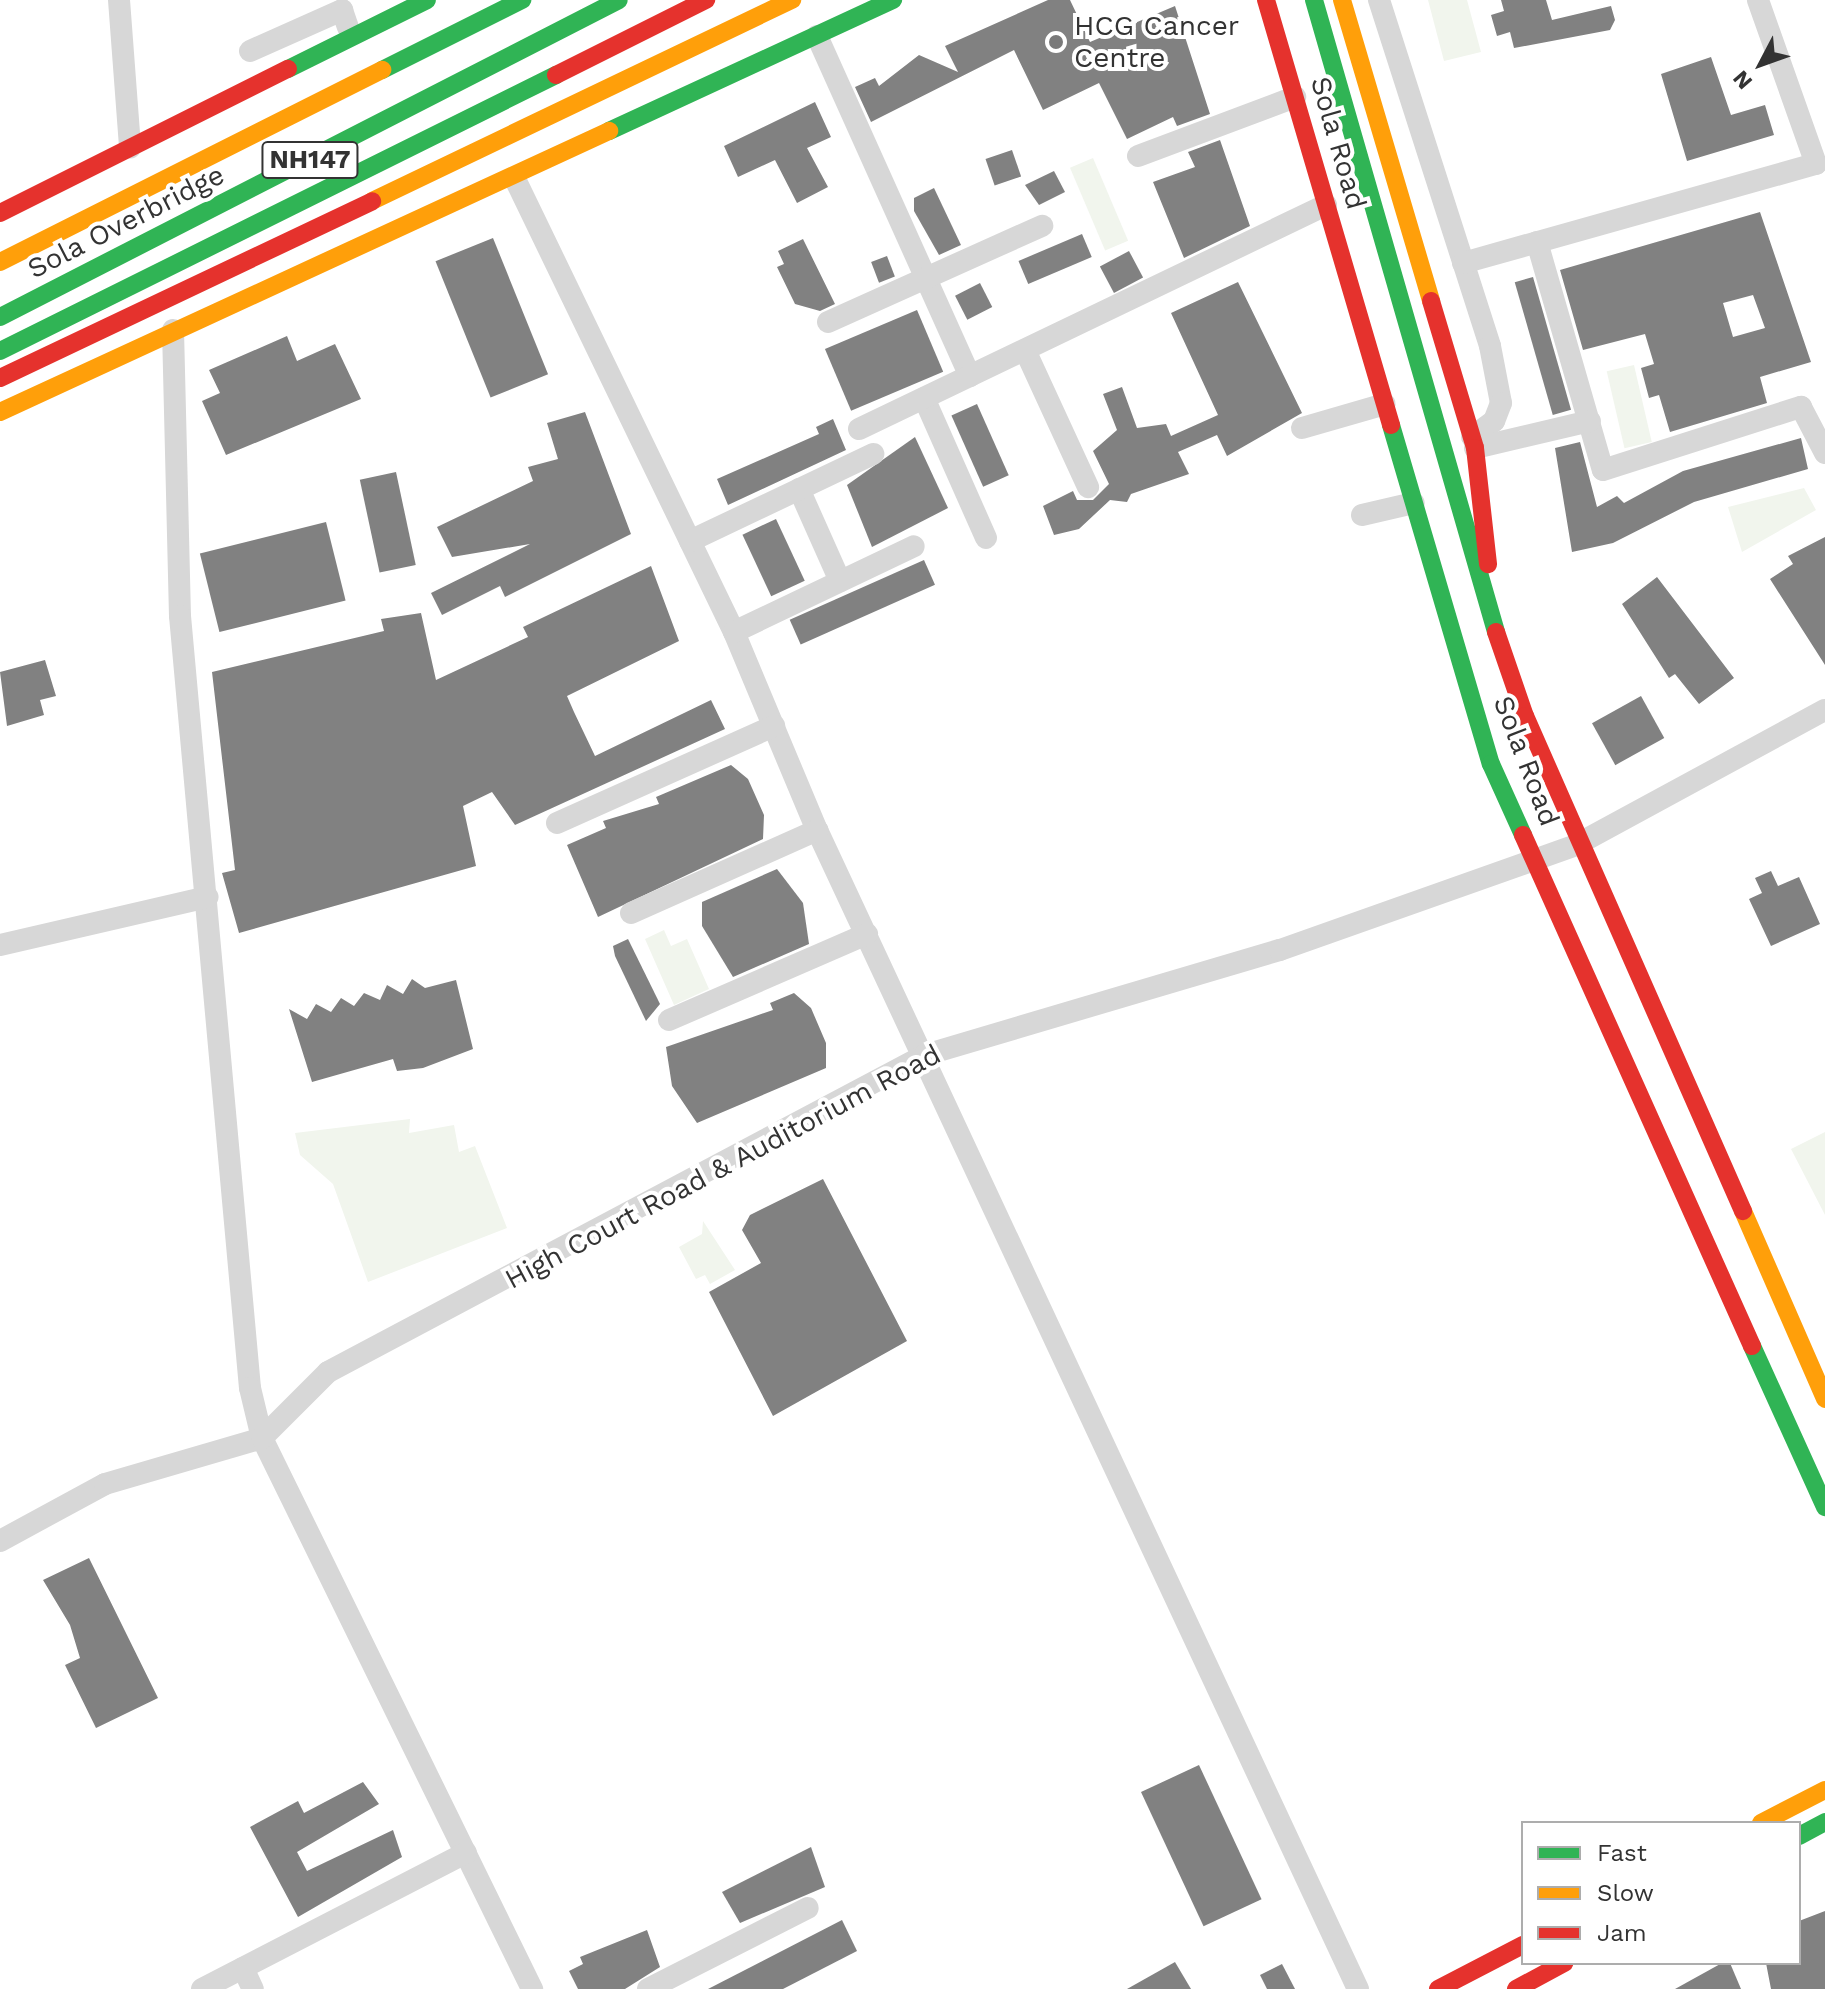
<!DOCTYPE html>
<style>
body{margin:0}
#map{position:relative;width:1825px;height:1989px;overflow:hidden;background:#fff;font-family:"Work Sans",sans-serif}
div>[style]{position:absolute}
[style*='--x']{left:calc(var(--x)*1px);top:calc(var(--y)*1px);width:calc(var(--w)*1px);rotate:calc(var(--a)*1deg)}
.green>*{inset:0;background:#f1f5ed;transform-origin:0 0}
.building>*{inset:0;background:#818181;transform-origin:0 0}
.street>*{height:22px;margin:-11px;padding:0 11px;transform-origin:11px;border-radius:11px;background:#d7d7d7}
.fast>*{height:18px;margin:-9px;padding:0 9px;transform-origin:9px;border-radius:9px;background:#30b455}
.slow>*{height:18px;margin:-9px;padding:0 9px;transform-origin:9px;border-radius:9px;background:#ff9f0a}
.jam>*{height:18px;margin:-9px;padding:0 9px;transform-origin:9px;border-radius:9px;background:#e5322d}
.dots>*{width:22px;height:22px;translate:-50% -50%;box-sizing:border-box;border:4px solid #fff;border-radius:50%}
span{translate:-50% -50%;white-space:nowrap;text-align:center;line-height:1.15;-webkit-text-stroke:8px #fff;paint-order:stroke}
.shield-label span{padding:2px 6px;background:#fff;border:2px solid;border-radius:6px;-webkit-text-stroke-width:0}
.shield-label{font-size:26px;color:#333;font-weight:700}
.poi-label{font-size:28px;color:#333}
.left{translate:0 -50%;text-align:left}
.street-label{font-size:28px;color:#333}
.legend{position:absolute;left:1521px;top:1821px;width:280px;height:144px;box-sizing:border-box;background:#fff;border:2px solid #adadad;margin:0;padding:10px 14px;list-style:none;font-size:24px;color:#333}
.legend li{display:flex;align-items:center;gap:16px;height:40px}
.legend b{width:40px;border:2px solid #adadad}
.north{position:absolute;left:1721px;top:24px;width:80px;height:80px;-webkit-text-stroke:6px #fff;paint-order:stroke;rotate:229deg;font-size:22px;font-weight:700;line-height:32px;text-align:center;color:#333}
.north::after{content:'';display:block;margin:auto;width:28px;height:36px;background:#333;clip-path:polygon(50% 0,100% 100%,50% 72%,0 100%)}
</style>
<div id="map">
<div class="green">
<i style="clip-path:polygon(1428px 0,1467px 0,1481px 52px,1444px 61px)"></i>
<i style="left:1093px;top:158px;width:90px;height:25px;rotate:67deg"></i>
<i style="left:1634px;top:365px;width:79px;height:28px;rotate:77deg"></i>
<i style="clip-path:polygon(1804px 488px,1816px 510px,1742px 552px,1728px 507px)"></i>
<i style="clip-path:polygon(664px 930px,671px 946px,687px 939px,709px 989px,674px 1005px,645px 939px)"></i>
<i style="clip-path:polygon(410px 1119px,409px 1133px,454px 1125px,459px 1152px,475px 1146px,507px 1228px,368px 1282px,333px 1184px,300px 1155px,295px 1133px)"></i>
<i style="clip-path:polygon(1825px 1132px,1825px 1215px,1791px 1149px)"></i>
<i style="clip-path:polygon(703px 1221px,735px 1270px,710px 1284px,705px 1275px,696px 1279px,679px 1247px,702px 1234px)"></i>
</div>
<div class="building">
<i style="clip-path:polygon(1048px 0,1070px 0,1090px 42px,1175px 6px,1210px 114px,1177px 126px,1173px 117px,1127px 139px,1099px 83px,1043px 110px,1014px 50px,871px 122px,855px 87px,875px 78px,879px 86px,919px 55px,958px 72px,945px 46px)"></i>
<i style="clip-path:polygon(1501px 0,1546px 0,1552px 20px,1611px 6px,1615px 20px,1610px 30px,1514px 48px,1510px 32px,1497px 36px,1491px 15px,1504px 11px)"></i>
<i style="clip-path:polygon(1711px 57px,1731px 115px,1765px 105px,1774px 135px,1687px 161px,1661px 74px)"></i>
<i style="clip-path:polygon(815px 102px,831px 137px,807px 148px,828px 187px,797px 203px,775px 160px,738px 177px,724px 146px)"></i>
<i style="clip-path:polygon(1220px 140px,1250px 226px,1184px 258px,1153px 182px,1195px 167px,1188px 152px)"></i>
<i style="left:1012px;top:150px;width:28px;height:28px;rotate:71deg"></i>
<i style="clip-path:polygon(1054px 171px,1065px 192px,1039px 205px,1025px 185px)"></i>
<i style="clip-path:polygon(934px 188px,961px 245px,939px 255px,914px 211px,914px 198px)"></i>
<i style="clip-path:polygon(evenodd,1760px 212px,1811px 362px,1760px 377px,1767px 403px,1670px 432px,1659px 395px,1649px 398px,1641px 368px,1654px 364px,1645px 334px,1583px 350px,1560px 270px,1760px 212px,1753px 295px,1765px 328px,1733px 337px,1723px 303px,1753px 295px)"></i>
<i style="left:1082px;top:234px;width:25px;height:69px;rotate:67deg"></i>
<i style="left:493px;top:238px;width:147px;height:62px;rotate:68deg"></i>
<i style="clip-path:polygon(803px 239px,835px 304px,820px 311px,795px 304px,777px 267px,784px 264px,778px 251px)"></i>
<i style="left:1129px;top:251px;width:30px;height:33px;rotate:62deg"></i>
<i style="left:887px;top:256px;width:22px;height:17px;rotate:69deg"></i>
<i style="left:1533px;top:277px;width:138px;height:19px;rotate:74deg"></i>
<i style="clip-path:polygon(1238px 282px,1302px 413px,1227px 456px,1217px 435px,1178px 452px,1189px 474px,1131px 494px,1127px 502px,1110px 500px,1079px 529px,1054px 535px,1043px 506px,1073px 491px,1077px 500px,1093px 500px,1109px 484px,1093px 451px,1117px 430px,1103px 394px,1122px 387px,1137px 428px,1166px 424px,1171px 436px,1218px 415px,1171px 313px)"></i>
<i style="left:980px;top:283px;width:27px;height:28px;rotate:63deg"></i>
<i style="left:917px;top:310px;width:67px;height:100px;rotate:67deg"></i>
<i style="clip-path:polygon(287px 336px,297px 361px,335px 344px,361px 399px,226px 455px,202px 401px,220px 393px,209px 370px)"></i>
<i style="left:977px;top:404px;width:78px;height:28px;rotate:66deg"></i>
<i style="clip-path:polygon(585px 412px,631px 534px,505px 597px,500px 586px,442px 615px,431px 593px,530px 544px,452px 557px,437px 527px,533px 481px,528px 467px,558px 459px,547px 423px)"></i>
<i style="clip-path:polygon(833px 419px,846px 450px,728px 505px,717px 479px,819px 434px,816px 427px)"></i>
<i style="clip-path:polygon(915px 437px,948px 508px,872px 547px,847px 485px)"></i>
<i style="clip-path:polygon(1801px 438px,1808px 469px,1694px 502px,1613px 543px,1572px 552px,1555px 448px,1580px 442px,1597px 507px,1617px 496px,1624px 503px,1683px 471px)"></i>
<i style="left:396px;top:472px;width:95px;height:37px;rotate:78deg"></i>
<i style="left:776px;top:519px;width:68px;height:37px;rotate:65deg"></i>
<i style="left:326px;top:522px;width:81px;height:130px;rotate:76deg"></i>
<i style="clip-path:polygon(1825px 537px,1825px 665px,1770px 579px,1793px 564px,1788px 556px)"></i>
<i style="left:924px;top:560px;width:27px;height:147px;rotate:66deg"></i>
<i style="clip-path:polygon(651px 566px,679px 641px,567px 696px,574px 712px,595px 756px,711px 700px,725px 729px,515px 825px,492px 792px,463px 806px,476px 866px,239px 933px,222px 873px,235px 870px,212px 672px,384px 631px,381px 619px,421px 613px,436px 680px,528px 637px,523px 627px)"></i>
<i style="clip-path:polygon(1657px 577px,1734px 678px,1699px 704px,1675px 674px,1669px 678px,1622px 604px)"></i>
<i style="clip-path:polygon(45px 660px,56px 696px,40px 700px,44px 715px,7px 726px,0 672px)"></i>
<i style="left:1641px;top:696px;width:48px;height:56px;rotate:61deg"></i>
<i style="clip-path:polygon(731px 765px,748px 779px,764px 815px,763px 839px,598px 917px,567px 845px,606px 828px,603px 821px,659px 804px,656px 797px)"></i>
<i style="clip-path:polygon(777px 869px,803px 903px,809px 944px,733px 977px,702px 926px,702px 902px)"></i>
<i style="clip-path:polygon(1771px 871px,1778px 886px,1799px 877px,1820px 924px,1771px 946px,1749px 899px,1762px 893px,1755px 878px)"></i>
<i style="clip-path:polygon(628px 939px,660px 1004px,646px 1021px,615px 956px,613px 946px)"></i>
<i style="clip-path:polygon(412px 979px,425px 988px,456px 980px,473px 1049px,423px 1068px,397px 1071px,393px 1059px,312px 1082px,289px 1009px,307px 1019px,316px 1004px,331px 1012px,341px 998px,354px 1006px,364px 993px,380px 1000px,387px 985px,403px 994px)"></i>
<i style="clip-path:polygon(794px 993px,811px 1008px,826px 1043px,826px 1068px,697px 1123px,672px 1086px,666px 1047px,773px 1010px,770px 1003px)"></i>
<i style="clip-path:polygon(823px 1179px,907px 1341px,773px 1416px,709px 1292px,761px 1263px,742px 1230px,750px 1215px)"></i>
<i style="clip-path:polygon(89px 1558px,158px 1698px,96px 1728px,65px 1665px,80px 1658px,70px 1625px,43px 1580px)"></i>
<i style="left:1199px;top:1765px;width:148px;height:64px;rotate:65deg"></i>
<i style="clip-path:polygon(363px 1782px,379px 1804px,297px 1852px,307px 1871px,393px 1830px,402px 1857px,298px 1917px,250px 1827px,298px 1801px,304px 1813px)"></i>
<i style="clip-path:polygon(811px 1847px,825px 1887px,740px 1923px,722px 1892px)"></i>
<i style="clip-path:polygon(1825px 1911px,1825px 1989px,1771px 1989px,1766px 1963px,1799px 1963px,1799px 1921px)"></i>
<i style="clip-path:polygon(842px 1920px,857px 1951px,783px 1989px,708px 1989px)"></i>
<i style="clip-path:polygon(647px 1930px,660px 1967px,625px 1989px,578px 1989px,569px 1971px,583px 1964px,580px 1957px)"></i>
<i style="clip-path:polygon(1175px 1962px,1191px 1989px,1127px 1989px)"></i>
<i style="clip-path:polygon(1722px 1963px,1730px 1963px,1741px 1989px,1675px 1989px)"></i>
<i style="clip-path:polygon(1282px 1964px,1295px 1989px,1267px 1989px,1260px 1975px)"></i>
</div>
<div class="street">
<i style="--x:119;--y:0;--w:148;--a:85.7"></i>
<i style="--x:1379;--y:0;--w:363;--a:72.2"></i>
<i style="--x:1490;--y:346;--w:58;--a:79.1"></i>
<i style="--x:1501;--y:403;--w:19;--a:111"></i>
<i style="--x:1494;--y:421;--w:27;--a:144"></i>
<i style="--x:817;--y:36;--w:373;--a:65.8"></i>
<i style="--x:250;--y:51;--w:101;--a:-24"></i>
<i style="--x:342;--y:10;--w:18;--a:71"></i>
<i style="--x:1138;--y:156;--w:168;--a:-20.6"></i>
<i style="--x:515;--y:179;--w:503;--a:64.2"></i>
<i style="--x:734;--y:632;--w:215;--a:67.3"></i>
<i style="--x:817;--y:830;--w:1279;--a:64.98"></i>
<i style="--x:1537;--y:242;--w:237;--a:73.9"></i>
<i style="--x:1603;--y:470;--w:208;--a:-17.7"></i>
<i style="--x:1801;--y:407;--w:52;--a:62.4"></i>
<i style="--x:1463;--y:263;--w:367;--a:-15.7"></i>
<i style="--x:1816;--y:164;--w:174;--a:-109.5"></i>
<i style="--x:828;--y:322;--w:235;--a:-24.2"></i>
<i style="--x:173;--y:330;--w:286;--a:88.6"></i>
<i style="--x:180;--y:616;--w:775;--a:84.82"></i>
<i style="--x:250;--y:1388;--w:51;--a:76.5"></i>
<i style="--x:262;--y:1438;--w:614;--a:63.89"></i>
<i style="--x:1025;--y:350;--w:151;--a:65.3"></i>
<i style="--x:924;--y:398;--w:153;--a:66.1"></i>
<i style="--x:1302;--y:428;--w:86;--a:-16.1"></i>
<i style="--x:859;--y:429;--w:518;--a:-25.63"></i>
<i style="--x:1475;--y:448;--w:118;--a:-13.2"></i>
<i style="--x:799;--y:489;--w:101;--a:66"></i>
<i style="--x:1362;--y:515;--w:53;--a:-13"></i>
<i style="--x:690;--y:541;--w:203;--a:-25.4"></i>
<i style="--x:734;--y:632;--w:199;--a:-25.5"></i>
<i style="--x:557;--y:823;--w:238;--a:-24.1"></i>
<i style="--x:631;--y:913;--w:204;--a:-24"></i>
<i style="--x:0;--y:945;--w:213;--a:-13"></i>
<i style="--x:669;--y:1020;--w:216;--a:-23.5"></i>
<i style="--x:0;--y:1541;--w:119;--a:-28.5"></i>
<i style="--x:105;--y:1484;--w:164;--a:-16.3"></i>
<i style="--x:262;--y:1438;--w:93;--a:-45"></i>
<i style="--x:328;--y:1372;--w:676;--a:-27.97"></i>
<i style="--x:925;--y:1055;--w:370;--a:-16.5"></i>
<i style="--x:1280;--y:950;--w:314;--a:-19.5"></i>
<i style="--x:1576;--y:845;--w:283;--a:-28.5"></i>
<i style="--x:243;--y:1968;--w:23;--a:65"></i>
<i style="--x:202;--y:1989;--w:297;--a:-27.3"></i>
<i style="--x:648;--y:1989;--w:179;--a:-26.9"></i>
</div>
<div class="fast">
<i style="--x:1314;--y:0;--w:658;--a:73.93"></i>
<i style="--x:288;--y:69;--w:155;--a:-26.4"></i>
<i style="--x:382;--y:70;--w:157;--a:-26.6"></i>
<i style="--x:609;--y:131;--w:313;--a:-24.8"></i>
<i style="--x:0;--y:317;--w:695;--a:-27.12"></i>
<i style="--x:0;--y:351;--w:621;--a:-26.4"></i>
<i style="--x:1391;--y:425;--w:353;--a:73.6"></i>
<i style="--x:1491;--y:764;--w:78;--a:65.7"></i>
<i style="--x:1752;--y:1346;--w:177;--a:65.6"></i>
<i style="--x:1799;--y:1836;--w:30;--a:-28"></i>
</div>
<div class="slow">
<i style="--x:1342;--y:0;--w:314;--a:73.5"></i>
<i style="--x:372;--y:201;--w:466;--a:-25.6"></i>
<i style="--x:0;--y:262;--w:428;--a:-26.7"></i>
<i style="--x:0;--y:412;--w:671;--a:-24.77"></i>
<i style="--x:1743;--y:1211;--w:205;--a:66.4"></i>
<i style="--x:1761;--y:1823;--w:72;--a:-27.3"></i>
</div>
<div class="jam">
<i style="--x:1266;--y:0;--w:443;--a:73.6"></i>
<i style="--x:556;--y:75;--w:168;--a:-26.6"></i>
<i style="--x:0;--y:213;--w:322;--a:-26.6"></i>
<i style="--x:1431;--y:301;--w:153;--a:73.3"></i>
<i style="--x:1475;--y:448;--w:117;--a:83.6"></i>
<i style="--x:0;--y:378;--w:412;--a:-25.4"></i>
<i style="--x:1496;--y:632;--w:89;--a:71"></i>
<i style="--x:1525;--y:716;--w:541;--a:66.23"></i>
<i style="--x:1523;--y:835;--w:560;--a:65.86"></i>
<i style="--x:1438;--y:1989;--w:96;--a:-27.4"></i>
<i style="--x:1516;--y:1989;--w:55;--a:-28.4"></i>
</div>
<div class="dots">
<i style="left:1056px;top:42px;background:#7a7a7a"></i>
</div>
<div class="shield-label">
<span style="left:310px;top:160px">NH147</span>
</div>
<div class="poi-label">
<span class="left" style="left:1074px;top:42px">HCG Cancer<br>Centre</span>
</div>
<div class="street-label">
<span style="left:1338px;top:143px;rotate:74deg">Sola Road</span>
<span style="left:126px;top:222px;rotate:-27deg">Sola Overbridge</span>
<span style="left:1526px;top:761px;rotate:69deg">Sola Road</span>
<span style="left:723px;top:1167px;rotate:-28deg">High Court Road &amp; Auditorium Road</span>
</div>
<ul class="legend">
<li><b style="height:10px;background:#30b455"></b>Fast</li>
<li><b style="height:10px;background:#ff9f0a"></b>Slow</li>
<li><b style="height:10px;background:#e5322d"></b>Jam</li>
</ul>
<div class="north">N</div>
</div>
